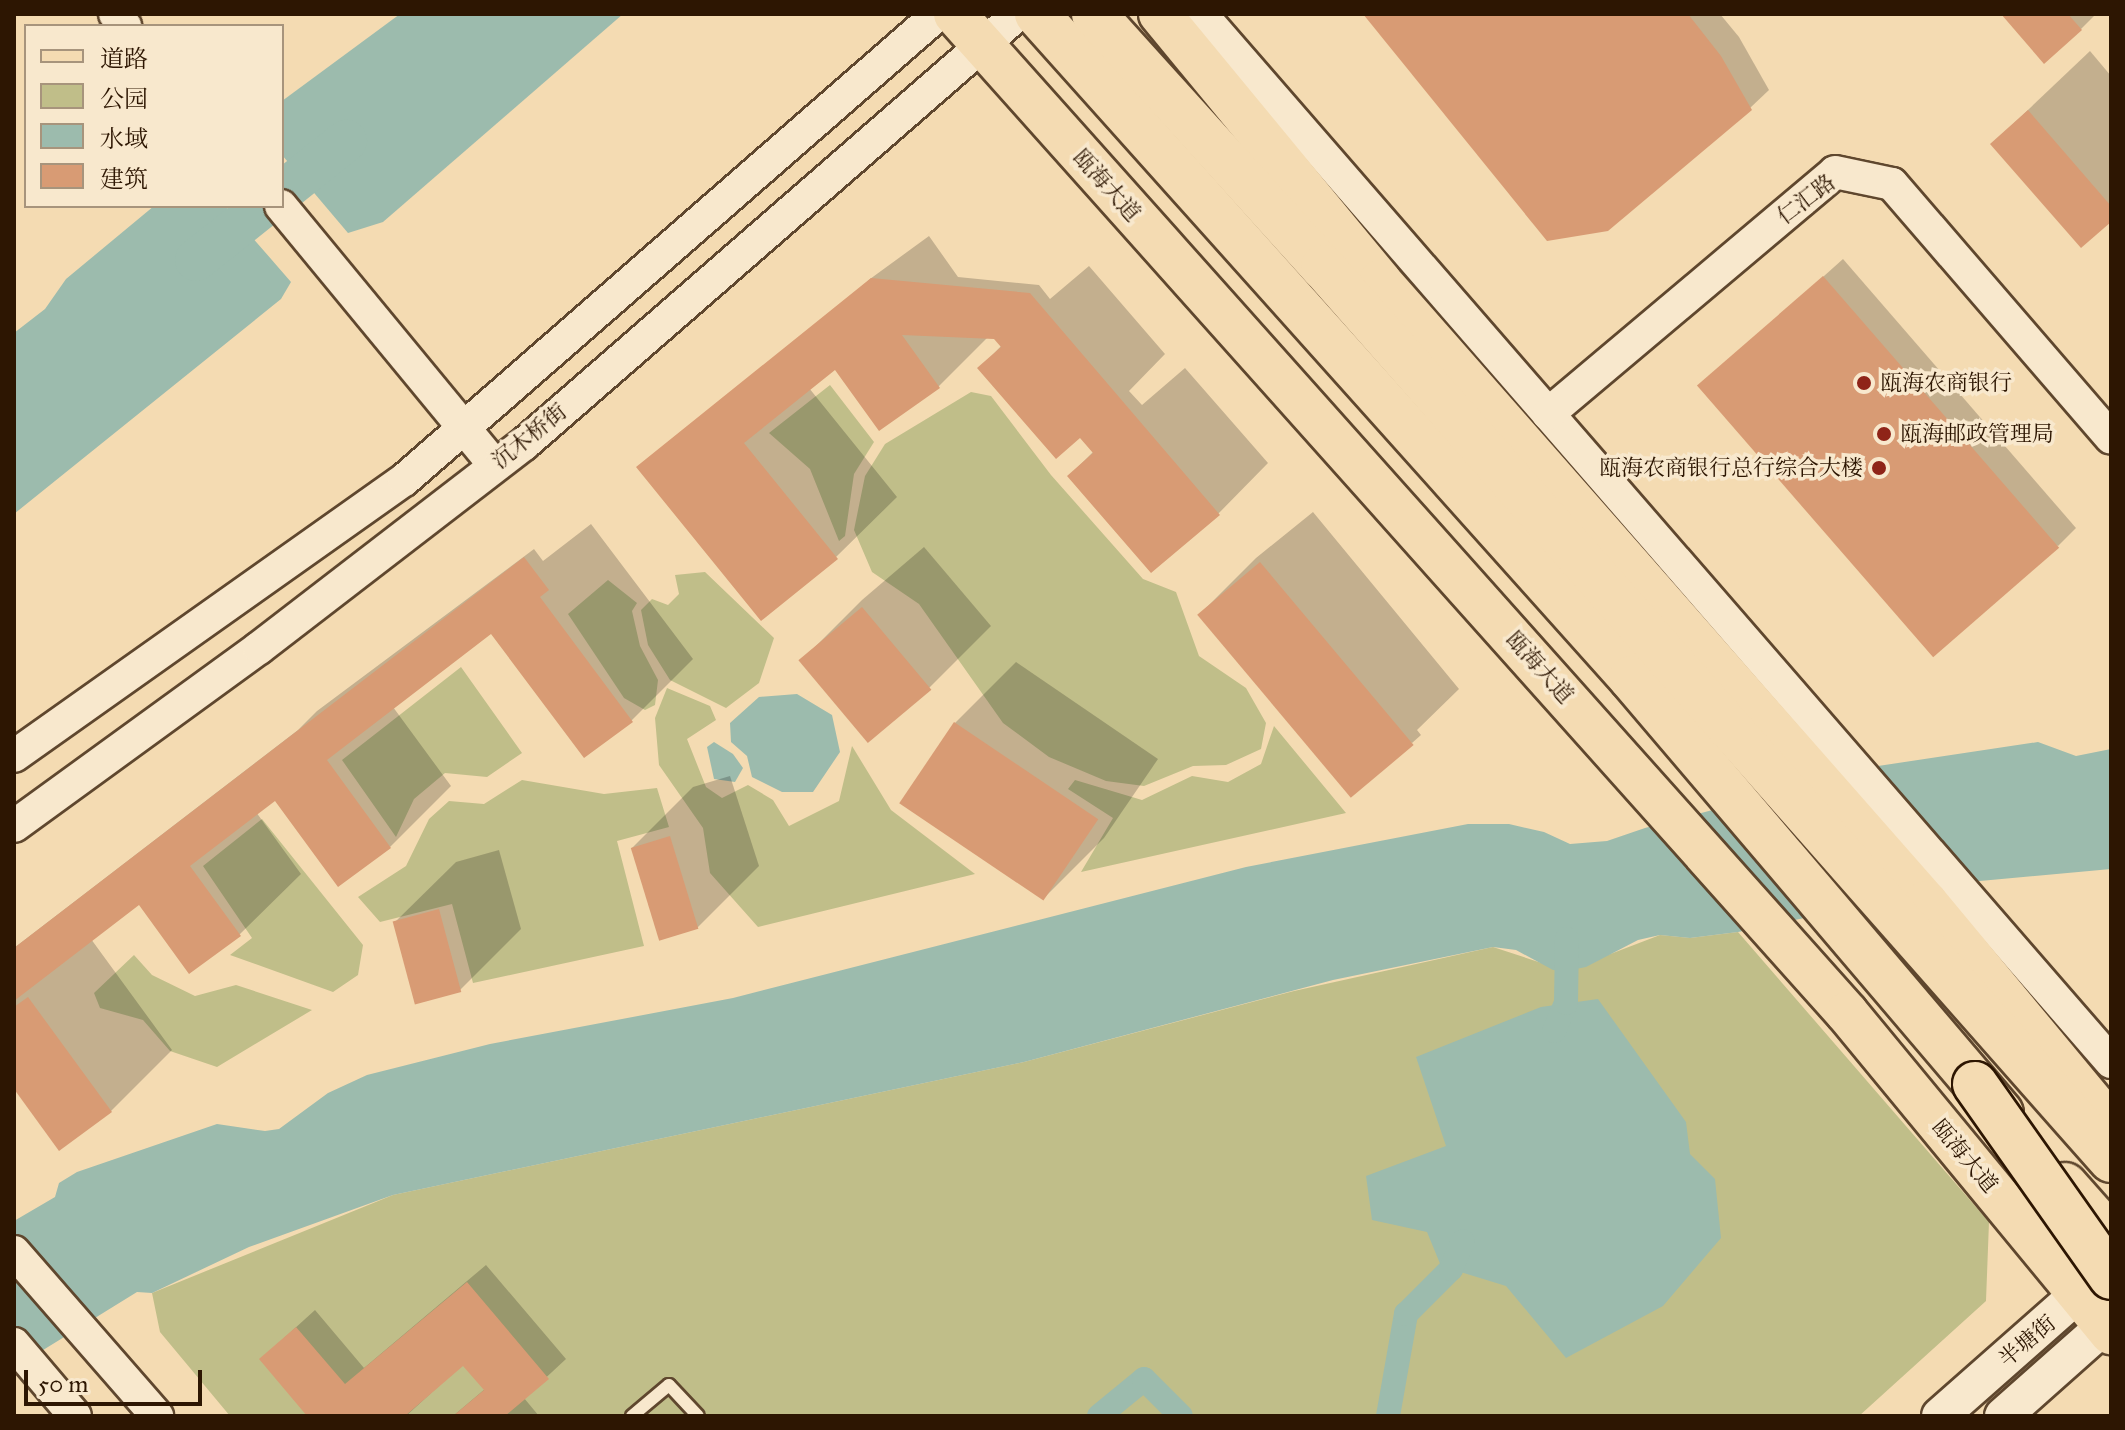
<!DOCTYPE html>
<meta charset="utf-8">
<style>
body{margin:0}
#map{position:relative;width:2125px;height:1430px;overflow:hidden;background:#f4dbb2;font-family:"IM FELL Great Primer","Noto Serif SC",serif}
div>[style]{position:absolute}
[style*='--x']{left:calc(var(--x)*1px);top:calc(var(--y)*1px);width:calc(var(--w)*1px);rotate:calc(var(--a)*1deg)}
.green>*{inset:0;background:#c0be89}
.water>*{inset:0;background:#9cbbad}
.shadow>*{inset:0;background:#0003}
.canal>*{height:24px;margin:-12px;padding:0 12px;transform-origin:12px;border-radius:12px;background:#9cbbad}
.river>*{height:42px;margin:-21px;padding:0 21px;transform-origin:21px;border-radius:21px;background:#9cbbad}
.building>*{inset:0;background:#d89b74;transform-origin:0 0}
.roads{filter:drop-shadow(2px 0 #5f472e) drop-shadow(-2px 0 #5f472e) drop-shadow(0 2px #5f472e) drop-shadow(0 -2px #5f472e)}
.service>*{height:12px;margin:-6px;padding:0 6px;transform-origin:6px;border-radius:6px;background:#f8e8cd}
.tertiary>*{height:32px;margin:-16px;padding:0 16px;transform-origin:16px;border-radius:16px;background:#f8e8cd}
.secondary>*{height:36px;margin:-18px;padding:0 18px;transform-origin:18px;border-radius:18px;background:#f8e8cd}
.primary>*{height:42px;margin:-21px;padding:0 21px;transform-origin:21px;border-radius:21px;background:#f4dbb2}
.trunk>*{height:44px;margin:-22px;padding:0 22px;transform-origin:22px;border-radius:22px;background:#f4dbb2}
.bridges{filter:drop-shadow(2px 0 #2d1602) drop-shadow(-2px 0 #2d1602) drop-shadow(0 2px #2d1602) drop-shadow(0 -2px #2d1602)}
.trunk-bridge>*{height:44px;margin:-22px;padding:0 22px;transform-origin:22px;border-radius:22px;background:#f4dbb2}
.dots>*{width:22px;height:22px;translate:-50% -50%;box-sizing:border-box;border:4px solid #f8e8cd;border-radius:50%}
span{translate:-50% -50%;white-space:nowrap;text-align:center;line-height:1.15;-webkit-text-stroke:7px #f8e8cd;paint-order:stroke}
.street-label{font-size:22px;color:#2d1602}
.poi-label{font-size:22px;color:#2d1602}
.left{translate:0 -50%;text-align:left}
.right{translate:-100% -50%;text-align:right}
.frame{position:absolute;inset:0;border:16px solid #2d1602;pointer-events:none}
.legend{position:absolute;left:24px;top:24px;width:260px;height:184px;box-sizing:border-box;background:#f8e8cd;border:2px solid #a7947c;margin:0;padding:10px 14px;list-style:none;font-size:24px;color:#2d1602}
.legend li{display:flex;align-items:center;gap:16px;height:40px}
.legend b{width:40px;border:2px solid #a7947c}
.scale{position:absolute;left:24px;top:1370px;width:178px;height:36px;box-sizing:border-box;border:4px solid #2d1602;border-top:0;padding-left:10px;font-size:24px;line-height:28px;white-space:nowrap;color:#2d1602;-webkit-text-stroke:6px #f8e8cd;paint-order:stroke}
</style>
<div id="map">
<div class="green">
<i style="clip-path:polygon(830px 385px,874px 442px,854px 474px,845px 536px,839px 541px,810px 469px,769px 433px)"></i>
<i style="clip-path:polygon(971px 392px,991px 396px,1051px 475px,1143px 579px,1176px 592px,1199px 656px,1246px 688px,1266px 723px,1261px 749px,1226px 765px,1193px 766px,1144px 786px,1106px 781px,1049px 757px,1003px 723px,919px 604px,872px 572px,854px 530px,865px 476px,885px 444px)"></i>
<i style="clip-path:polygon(705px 572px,774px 638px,759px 683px,726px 708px,670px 680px,648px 645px,641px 610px,652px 599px,668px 605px,679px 594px,675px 575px)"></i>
<i style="clip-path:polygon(608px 580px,637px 603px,632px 611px,640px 646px,658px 680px,655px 705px,645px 710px,624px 698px,568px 614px)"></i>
<i style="clip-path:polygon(461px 667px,522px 753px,487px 777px,445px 773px,414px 799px,396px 837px,342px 760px)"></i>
<i style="clip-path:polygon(667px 688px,710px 706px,716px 720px,687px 739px,706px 787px,722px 798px,748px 785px,773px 800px,789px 826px,839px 801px,852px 746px,891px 810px,975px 874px,758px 927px,710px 873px,703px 828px,659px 765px,655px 718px)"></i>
<i style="clip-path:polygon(1274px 726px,1346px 813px,1081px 872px,1113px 818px,1068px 789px,1075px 780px,1142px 800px,1192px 776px,1228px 782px,1261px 764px)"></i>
<i style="clip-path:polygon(522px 780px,604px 794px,657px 788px,669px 827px,617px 841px,644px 946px,473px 983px,452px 904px,380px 922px,358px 897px,406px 866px,429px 819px,449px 801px,484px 804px)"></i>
<i style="clip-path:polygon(262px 819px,363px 945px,358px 975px,333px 992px,230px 955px,252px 938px,203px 866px)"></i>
<i style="clip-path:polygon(1738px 932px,1989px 1222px,1986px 1301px,1859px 1416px,230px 1416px,160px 1332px,152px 1293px,393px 1195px,1024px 1062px,1294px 991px,1493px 947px,1566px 971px,1660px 935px,1690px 938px)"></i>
<i style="clip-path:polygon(134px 955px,152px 975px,195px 996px,236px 985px,312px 1010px,217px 1067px,170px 1051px,143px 1020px,100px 1008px,94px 993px)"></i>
</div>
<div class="water">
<i style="clip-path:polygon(400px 14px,623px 14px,383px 222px,348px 233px,282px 155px,282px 101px)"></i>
<i style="clip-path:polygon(154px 206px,225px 206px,291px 282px,281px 299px,14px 514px,14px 333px,45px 309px,66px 279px)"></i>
<i style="clip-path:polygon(797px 694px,832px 715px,840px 752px,813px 792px,782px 792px,752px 777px,747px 756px,731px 742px,730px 723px,759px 697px)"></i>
<i style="clip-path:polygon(714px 742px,733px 754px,743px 768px,735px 782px,714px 779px,707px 747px)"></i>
<i style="clip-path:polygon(2038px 742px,2076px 756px,2111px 749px,2111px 869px,1980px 881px,1738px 932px,1690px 938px,1660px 935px,1638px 940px,1586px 967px,1566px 971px,1553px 970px,1516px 950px,1493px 947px,1333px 980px,1024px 1062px,393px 1195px,249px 1247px,152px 1293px,137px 1292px,14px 1368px,14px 1221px,55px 1197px,59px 1183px,77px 1172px,217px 1124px,265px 1131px,279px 1129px,328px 1093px,367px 1075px,490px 1044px,733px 998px,1246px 867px,1468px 824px,1509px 824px,1544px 832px,1570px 844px,1607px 841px,1645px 828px,1878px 766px)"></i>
<i style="clip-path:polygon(1598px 999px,1686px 1122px,1690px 1154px,1715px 1179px,1721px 1238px,1663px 1306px,1566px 1358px,1506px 1286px,1441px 1266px,1427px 1232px,1372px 1220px,1366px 1176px,1446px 1146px,1416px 1057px,1541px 1007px)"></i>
</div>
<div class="shadow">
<i style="clip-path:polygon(1365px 14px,1720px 14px,1739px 37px,1769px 90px,1750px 108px)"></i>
<i style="clip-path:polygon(2003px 14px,2096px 14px,2081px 29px)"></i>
<i style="clip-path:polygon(2090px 51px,2111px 76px,2111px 219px,1992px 144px)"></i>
<i style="clip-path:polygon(929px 236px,958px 277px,1039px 285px,1050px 299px,1089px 266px,1165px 354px,1129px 391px,1142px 405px,1185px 368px,1268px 463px,1218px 514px,1069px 476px,1094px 451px,1080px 435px,980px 368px,1002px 345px,995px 337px,988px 337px,938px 387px,836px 367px,809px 388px,897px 497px,836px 557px,647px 478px,870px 279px)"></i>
<i style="clip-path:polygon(1843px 259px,2076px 528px,2058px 546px,1719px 370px)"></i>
<i style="clip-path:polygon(1313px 512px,1459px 689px,1417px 730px,1421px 735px,1412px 743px,1199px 615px,1256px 558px)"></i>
<i style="clip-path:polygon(591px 524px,693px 659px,632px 720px,584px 755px,492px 631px,393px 707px,451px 786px,390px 847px,275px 798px,256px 812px,301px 874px,240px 934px,190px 971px,140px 902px,91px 939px,172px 1050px,111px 1111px,59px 1149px,14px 1086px,14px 948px,298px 730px,317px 711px,534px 549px,543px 561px)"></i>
<i style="clip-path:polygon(924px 547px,991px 626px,930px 687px,868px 740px,801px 661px,862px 600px)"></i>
<i style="clip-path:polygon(1016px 662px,1158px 759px,1104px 838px,1043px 899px,955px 723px)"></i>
<i style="clip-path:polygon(730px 776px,759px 866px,698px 927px,660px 939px,632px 848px,693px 787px)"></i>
<i style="clip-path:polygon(499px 850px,521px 929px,460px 990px,395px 922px,456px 862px)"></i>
<i style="clip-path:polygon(486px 1265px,566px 1359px,524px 1398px,539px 1416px,453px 1416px,485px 1389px,464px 1363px,406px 1416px,310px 1416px,261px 1359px,315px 1310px,364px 1368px)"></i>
</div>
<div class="canal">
<i style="--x:1554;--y:1031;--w:30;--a:-67"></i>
<i style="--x:1566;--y:1003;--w:64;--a:-89.1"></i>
<i style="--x:1099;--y:1416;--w:58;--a:-39.4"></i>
<i style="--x:1144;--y:1379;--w:52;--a:45"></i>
<i style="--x:1388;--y:1416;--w:104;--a:-80"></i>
<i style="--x:1406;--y:1314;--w:64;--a:-45"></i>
<i style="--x:1451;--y:1269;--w:30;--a:-67"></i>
</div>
<div class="river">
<i style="--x:282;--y:192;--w:82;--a:-38.6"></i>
<i style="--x:196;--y:260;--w:87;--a:-38.5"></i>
</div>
<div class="building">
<i style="clip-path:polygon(1363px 14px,1688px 14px,1721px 56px,1752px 110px,1608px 231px,1547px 241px)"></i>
<i style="clip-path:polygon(2001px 14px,2068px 14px,2082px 30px,2044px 64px)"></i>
<i style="clip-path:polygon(2028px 110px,2111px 206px,2111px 222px,2081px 248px,1990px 144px)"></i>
<i style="left:1823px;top:276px;width:360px;height:167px;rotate:49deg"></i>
<i style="clip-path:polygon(871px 278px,1030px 293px,1220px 515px,1151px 573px,1067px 476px,1093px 453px,1080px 438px,1056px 459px,977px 368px,1001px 347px,994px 339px,902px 335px,940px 388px,879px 431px,835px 370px,744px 443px,838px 559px,761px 621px,636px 467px)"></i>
<i style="clip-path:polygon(524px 557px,549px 590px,540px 597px,633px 722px,584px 758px,491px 634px,327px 760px,391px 848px,338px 887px,275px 801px,190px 866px,241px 936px,189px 974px,139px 905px,14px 1001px,14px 948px)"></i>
<i style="left:1260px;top:562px;width:239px;height:82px;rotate:50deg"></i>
<i style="left:862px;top:607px;width:108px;height:83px;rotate:50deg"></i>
<i style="left:954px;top:722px;width:174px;height:98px;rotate:34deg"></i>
<i style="left:670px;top:836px;width:97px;height:41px;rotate:73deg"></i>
<i style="left:439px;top:909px;width:86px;height:48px;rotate:75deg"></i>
<i style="clip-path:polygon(28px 997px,112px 1112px,59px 1151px,14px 1089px,14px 1007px)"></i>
<i style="clip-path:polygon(467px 1282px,549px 1379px,505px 1416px,453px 1416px,484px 1390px,463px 1366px,405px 1416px,307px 1416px,259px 1359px,296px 1327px,345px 1384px)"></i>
</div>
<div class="roads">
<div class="service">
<i style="--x:632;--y:1416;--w:48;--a:-40"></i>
<i style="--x:669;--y:1385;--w:42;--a:46.9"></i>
</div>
<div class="tertiary">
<i style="--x:115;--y:14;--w:16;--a:50"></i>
<i style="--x:1201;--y:14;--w:1388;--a:49.03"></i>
<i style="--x:281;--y:206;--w:335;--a:50.5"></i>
<i style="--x:1548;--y:414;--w:375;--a:-40.1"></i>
<i style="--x:1835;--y:172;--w:58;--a:11.9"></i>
<i style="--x:1892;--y:184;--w:335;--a:49.2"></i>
<i style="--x:14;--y:756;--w:478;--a:-35.3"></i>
<i style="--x:404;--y:480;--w:709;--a:-41.11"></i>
<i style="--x:14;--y:826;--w:303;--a:-36"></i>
<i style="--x:259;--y:648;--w:334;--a:-37.6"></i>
<i style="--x:524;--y:444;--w:655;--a:-41.04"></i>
<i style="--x:14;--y:1252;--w:218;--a:48.9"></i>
<i style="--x:14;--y:1344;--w:94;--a:49.7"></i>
</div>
<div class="secondary">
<i style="--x:1940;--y:1416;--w:212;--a:-41.4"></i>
<i style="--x:2003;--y:1416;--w:144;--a:-41.6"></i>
</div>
<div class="primary">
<i style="--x:955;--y:14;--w:1339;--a:48.24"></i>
<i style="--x:1847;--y:1013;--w:415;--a:50.5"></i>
<i style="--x:1160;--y:14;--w:346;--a:50.5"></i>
<i style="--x:1380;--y:281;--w:827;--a:48.68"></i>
<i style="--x:1926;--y:902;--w:290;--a:50.3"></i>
</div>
<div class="trunk">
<i style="--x:1037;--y:14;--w:891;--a:48.18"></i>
<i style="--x:1631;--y:678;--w:571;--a:49.62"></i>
<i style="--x:1094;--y:14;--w:341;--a:47.9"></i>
<i style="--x:1323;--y:267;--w:1191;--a:48.57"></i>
<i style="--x:2065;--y:1185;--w:69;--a:48.5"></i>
</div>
</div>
<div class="bridges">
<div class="trunk-bridge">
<i style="--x:1975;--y:1084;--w:236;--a:54.8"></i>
</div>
</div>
<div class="dots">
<i style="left:1864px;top:383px;background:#8f2418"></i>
<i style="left:1884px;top:434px;background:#8f2418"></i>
<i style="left:1879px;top:468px;background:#8f2418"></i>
</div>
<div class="street-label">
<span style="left:1107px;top:185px;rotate:48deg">瓯海大道</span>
<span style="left:1806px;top:199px;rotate:-37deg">仁汇路</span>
<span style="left:529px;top:436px;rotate:-39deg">沉木桥街</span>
<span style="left:1540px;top:667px;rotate:48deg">瓯海大道</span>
<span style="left:1965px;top:1156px;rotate:50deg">瓯海大道</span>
<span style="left:2027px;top:1341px;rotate:-40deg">半塘街</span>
</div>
<div class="poi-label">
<span class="left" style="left:1880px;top:383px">瓯海农商银行</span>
<span class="left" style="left:1900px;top:434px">瓯海邮政管理局</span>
<span class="right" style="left:1863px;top:468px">瓯海农商银行总行综合大楼</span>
</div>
<div class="frame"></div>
<ul class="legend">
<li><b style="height:10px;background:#f4dbb2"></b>道路</li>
<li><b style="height:22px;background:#c0be89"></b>公园</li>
<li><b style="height:22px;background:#9cbbad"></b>水域</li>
<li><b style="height:22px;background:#d89b74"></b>建筑</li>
</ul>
<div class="scale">50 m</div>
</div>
